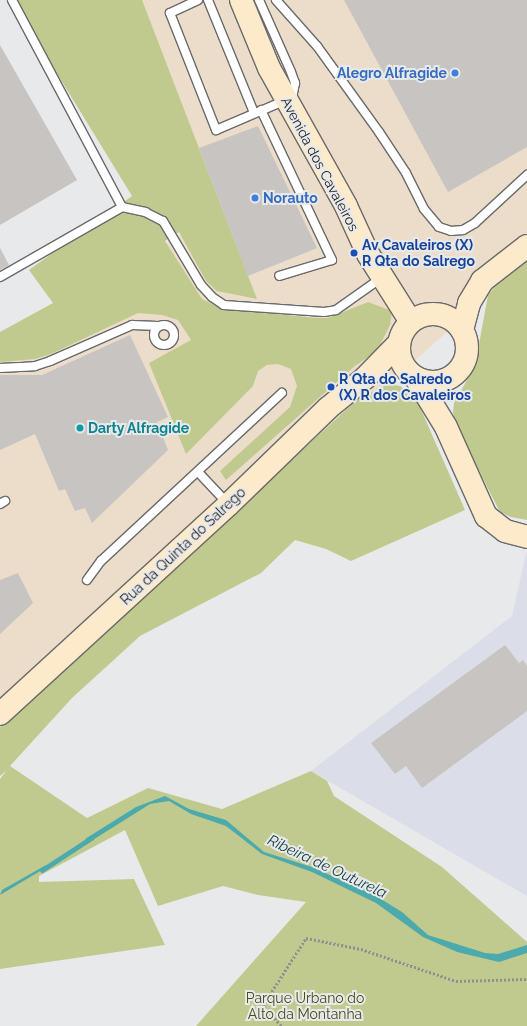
<!DOCTYPE html>
<style>
body{margin:0}
#map{position:relative;width:527px;height:1026px;overflow:hidden;background:#e8e9eb;font-family:Raleway,sans-serif}
div>[style]{position:absolute}
[style*='--x']{left:calc(var(--x)*1px);top:calc(var(--y)*1px);width:calc(var(--w)*1px);rotate:calc(var(--a)*1deg)}
.commercial>*{inset:0;background:#ebddc9}
.built>*{inset:0;background:#dbdee8}
.green>*{inset:0;background:#c1ca8e}
.water>*{inset:0;background:#4ca9ac}
.stream>*{height:5px;margin:-2.5px;padding:0 2.5px;transform-origin:2.5px;border-radius:2.5px;background:#4ca9ac}
.building>*{inset:0;background:#c7c4c2}
.path>*{height:2.5px;margin-top:-1.25px;transform-origin:0;background:repeating-linear-gradient(90deg,#8e8f90 0 2px,transparent 0 4px)}
.roads{filter:drop-shadow(1px 0 #696a6c) drop-shadow(-1px 0 #696a6c) drop-shadow(0 1px #696a6c) drop-shadow(0 -1px #696a6c)}
.lane>*{height:8px;margin:-4px;padding:0 4px;transform-origin:4px;border-radius:4px;background:#fff}
.lane>.ring{margin:-4px;padding:0;box-sizing:content-box;background:none;border:8px solid #fff;border-radius:50%}
.secondary>*{height:22px;margin:-11px;padding:0 11px;transform-origin:11px;border-radius:11px;background:#fceaca}
.secondary>.ring{margin:-11px;padding:0;box-sizing:content-box;background:none;border:22px solid #fceaca;border-radius:50%}
.dots>*{width:11px;height:11px;translate:-50% -50%;box-sizing:border-box;border:2px solid #e8e9eb;border-radius:50%}
span{translate:-50% -50%;white-space:nowrap;text-align:center;line-height:1.15;-webkit-text-stroke:4px #e8e9eb;paint-order:stroke}
.shop-label{font-size:14px;color:#366cbe;font-weight:700}
.right{translate:-100% -50%;text-align:right}
.left{translate:0 -50%;text-align:left}
.street-label{font-size:14px;color:#1d1d1e}
.transit-label{font-size:14px;color:#164399;font-weight:700}
.culture-label{font-size:14px;color:#0d838f;font-weight:700}
.park-label{font-size:14px;color:#464c1a}
.water-label{font-size:15px;color:#144041;font-style:italic}
</style>
<div id="map">
<div class="commercial">
<i style="clip-path:polygon(61px 0,527px 0,527px 259px,504px 276px,488px 295px,389px 384px,358px 399px,0 727px,0 336px,190px 230px)"></i>
</div>
<div class="built">
<i style="clip-path:polygon(527px 549px,527px 896px,311px 771px,512px 616px)"></i>
</div>
<div class="green">
<i style="clip-path:polygon(12px 0,142px 0,257px 299px,217px 291px,206px 281px,179px 232px,165px 241px,202px 299px,221px 308px,316px 318px,328px 318px,368px 302px,392px 311px,390px 325px,377px 351px,355px 366px,226px 480px,220px 471px,290px 407px,297px 386px,291px 369px,278px 364px,267px 365px,258px 371px,253px 386px,186px 454px,149px 363px,191px 340px,178px 320px,162px 315px,138px 313px,51px 354px,35px 359px,0 362px,0 332px,53px 303px,29px 270px,132px 196px)"></i>
<i style="clip-path:polygon(527px 259px,527px 520px,511px 517px,500px 512px,457px 428px,453px 413px,454px 403px,475px 366px,488px 295px,504px 276px)"></i>
<i style="clip-path:polygon(388px 384px,400px 386px,416px 398px,465px 510px,351px 561px,326px 549px,295px 540px,261px 573px,140px 636px,72px 698px,10px 766px,87px 818px,148px 788px,222px 809px,311px 771px,327px 781px,334px 796px,442px 867px,527px 942px,527px 1026px,196px 1026px,306px 902px,258px 895px,223px 886px,158px 906px,125px 830px,39px 876px,39px 882px,134px 879px,165px 945px,0 969px,0 779px,6px 771px,0 776px,0 727px,358px 399px)"></i>
</div>
<div class="water">
<i style="clip-path:polygon(165px 796px,189px 809px,226px 820px,264px 852px,312px 867px,376px 896px,402px 912px,428px 935px,485px 953px,498px 954px,527px 945px,527px 953px,499px 962px,457px 952px,423px 937px,376px 903px,312px 872px,262px 854px,226px 826px,191px 814px,169px 801px,150px 804px,88px 843px,85px 839px,136px 807px)"></i>
<i style="clip-path:polygon(46px 865px,47px 867px,0 895px,2px 890px)"></i>
</div>
<div class="stream">
<i style="--x:42;--y:870;--w:59;--a:-33.1"></i>
</div>
<div class="building">
<i style="clip-path:polygon(344px 0,527px 0,527px 147px,448px 192px)"></i>
<i style="clip-path:polygon(0 45px,77px 180px,0 225px)"></i>
<i style="clip-path:polygon(258px 126px,317px 248px,248px 276px,199px 148px)"></i>
<i style="clip-path:polygon(0 248px,9px 265px,0 270px)"></i>
<i style="clip-path:polygon(130px 335px,168px 417px,157px 422px,168px 450px,92px 523px,85px 508px,75px 511px,65px 489px,59px 491px,35px 434px,0 450px,0 375px,42px 375px)"></i>
<i style="clip-path:polygon(18px 573px,33px 603px,0 634px,0 580px)"></i>
<i style="clip-path:polygon(505px 645px,519px 663px,523px 660px,527px 666px,527px 711px,422px 788px,406px 766px,395px 774px,371px 743px)"></i>
</div>
<div class="path">
<i style="--x:281;--y:1026;--w:28;--a:-131"></i>
<i style="--x:263;--y:1005;--w:80;--a:-57.3"></i>
<i style="--x:306;--y:938;--w:56;--a:11.3"></i>
<i style="--x:361;--y:949;--w:100;--a:18.6"></i>
<i style="--x:456;--y:981;--w:71;--a:-1.6"></i>
</div>
<div class="roads">
<div class="lane">
<i style="--x:12;--y:0;--w:234;--a:62"></i>
<i style="--x:198;--y:0;--w:31;--a:155"></i>
<i style="--x:170;--y:13;--w:126;--a:68.5"></i>
<i style="--x:216;--y:130;--w:76;--a:-23.2"></i>
<i style="--x:208;--y:0;--w:122;--a:67.8"></i>
<i style="--x:259;--y:0;--w:79;--a:66"></i>
<i style="--x:291;--y:72;--w:12;--a:70"></i>
<i style="--x:295;--y:83;--w:16;--a:101"></i>
<i style="--x:276;--y:0;--w:62;--a:48.3"></i>
<i style="--x:317;--y:46;--w:106;--a:54.2"></i>
<i style="--x:379;--y:132;--w:49;--a:56.6"></i>
<i style="--x:406;--y:173;--w:40;--a:63.4"></i>
<i style="--x:424;--y:209;--w:23;--a:50"></i>
<i style="--x:439;--y:227;--w:13;--a:18"></i>
<i style="--x:451;--y:231;--w:12;--a:-5"></i>
<i style="--x:463;--y:230;--w:14;--a:-30"></i>
<i style="--x:475;--y:223;--w:71;--a:-42.7"></i>
<i style="--x:261;--y:110;--w:166;--a:64.7"></i>
<i style="--x:332;--y:260;--w:55;--a:163.2"></i>
<i style="--x:0;--y:277;--w:141;--a:-29.8"></i>
<i style="--x:122;--y:207;--w:24;--a:12"></i>
<i style="--x:145;--y:212;--w:20;--a:27"></i>
<i style="--x:163;--y:221;--w:74;--a:59.3"></i>
<i style="--x:201;--y:285;--w:16;--a:47"></i>
<i style="--x:212;--y:297;--w:14;--a:34"></i>
<i style="--x:224;--y:305;--w:100;--a:4"></i>
<i style="--x:324;--y:312;--w:12;--a:-9"></i>
<i style="--x:336;--y:310;--w:55;--a:-35.4"></i>
<i class="ring" style="left:154px;top:325px;width:12px;height:12px"></i>
<i style="--x:0;--y:368;--w:35;--a:-3"></i>
<i style="--x:35;--y:366;--w:16;--a:-18"></i>
<i style="--x:50;--y:361;--w:90;--a:-23.7"></i>
<i style="--x:132;--y:325;--w:26;--a:2"></i>
<i style="--x:198;--y:472;--w:44;--a:46.8"></i>
<i style="--x:0;--y:504;--w:6;--a:-31"></i>
<i style="--x:87;--y:580;--w:24;--a:-54"></i>
<i style="--x:101;--y:561;--w:247;--a:-42.9"></i>
</div>
<div class="secondary">
<i style="--x:241;--y:0;--w:74;--a:67.6"></i>
<i style="--x:269;--y:68;--w:158;--a:60.8"></i>
<i style="--x:346;--y:206;--w:53;--a:65.4"></i>
<i style="--x:368;--y:254;--w:80;--a:57.7"></i>
<i class="ring" style="left:399px;top:314px;width:46px;height:46px"></i>
<i style="--x:462;--y:330;--w:28;--a:-75"></i>
<i style="--x:469;--y:303;--w:26;--a:-59"></i>
<i style="--x:482;--y:281;--w:57;--a:-37.9"></i>
<i style="--x:416;--y:378;--w:57;--a:58.5"></i>
<i style="--x:446;--y:427;--w:98;--a:65.8"></i>
<i style="--x:486;--y:516;--w:24;--a:38"></i>
<i style="--x:505;--y:531;--w:23;--a:15"></i>
<i style="--x:0;--y:714;--w:309;--a:-42.5"></i>
<i style="--x:228;--y:505;--w:139;--a:-44.1"></i>
<i style="--x:328;--y:408;--w:48;--a:-39"></i>
<i style="--x:365;--y:378;--w:49;--a:-45.8"></i>
</div>
</div>
<div class="dots">
<i style="left:455px;top:73px;background:#3f7fe0"></i>
<i style="left:255px;top:198px;background:#3f7fe0"></i>
<i style="left:354px;top:253px;background:#1a4fb4"></i>
<i style="left:331px;top:387px;background:#1a4fb4"></i>
<i style="left:80px;top:428px;background:#0f9aa8"></i>
</div>
<div class="shop-label">
<span class="right" style="left:447px;top:73px">Alegro Alfragide</span>
<span class="left" style="left:263px;top:198px">Norauto</span>
</div>
<div class="street-label">
<span style="left:320px;top:164px;rotate:62deg">Avenida dos Cavaleiros</span>
<span style="left:183px;top:546px;rotate:-43deg">Rua da Quinta do Salrego</span>
</div>
<div class="transit-label">
<span class="left" style="left:362px;top:253px">Av Cavaleiros (X)<br>R Qta do Salrego</span>
<span class="left" style="left:339px;top:387px">R Qta do Salredo<br>(X) R dos Cavaleiros</span>
</div>
<div class="culture-label">
<span class="left" style="left:88px;top:428px">Darty Alfragide</span>
</div>
<div class="park-label">
<span style="left:305px;top:1006px">Parque Urbano do<br>Alto da Montanha</span>
</div>
<div class="water-label">
<span style="left:327px;top:867px;rotate:25deg">Ribeira de Outurela</span>
</div>
</div>
